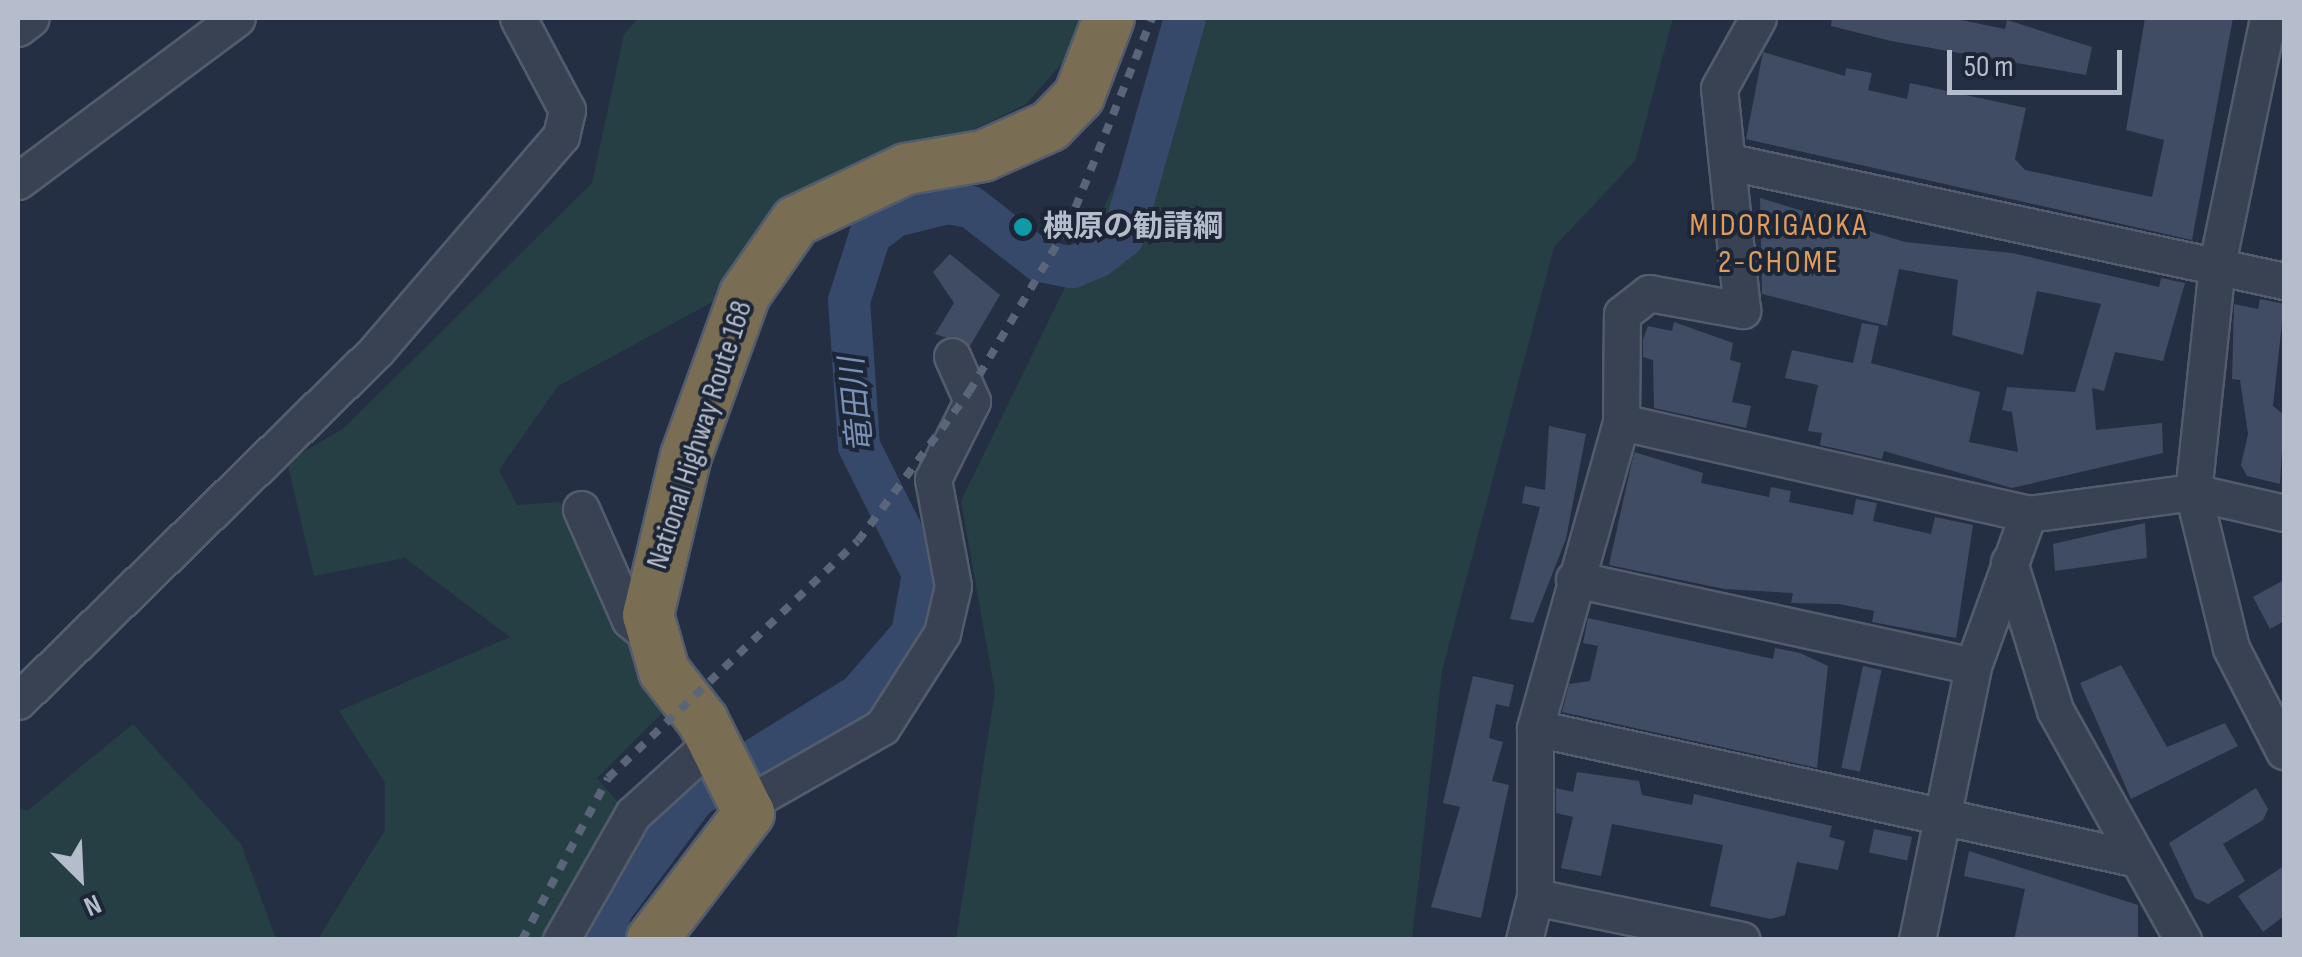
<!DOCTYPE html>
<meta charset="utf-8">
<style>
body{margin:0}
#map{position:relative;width:2302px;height:957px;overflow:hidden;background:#242f43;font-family:"Sofia Sans Condensed","Noto Sans JP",sans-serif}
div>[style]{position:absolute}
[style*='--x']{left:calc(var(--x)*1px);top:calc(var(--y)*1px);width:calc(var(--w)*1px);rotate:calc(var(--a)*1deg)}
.green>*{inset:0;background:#263f44}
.river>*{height:42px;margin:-21px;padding:0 21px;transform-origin:21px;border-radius:21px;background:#36496b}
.building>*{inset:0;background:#404c63;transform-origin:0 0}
.roads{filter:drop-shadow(2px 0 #535c6c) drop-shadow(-2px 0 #535c6c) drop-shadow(0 2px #535c6c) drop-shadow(0 -2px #535c6c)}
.minor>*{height:35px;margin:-17.5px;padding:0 17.5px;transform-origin:17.5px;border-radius:17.5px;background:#384252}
.highway>*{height:50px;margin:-25px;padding:0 25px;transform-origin:25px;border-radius:25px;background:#796d54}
.rail>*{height:8px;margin-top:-4px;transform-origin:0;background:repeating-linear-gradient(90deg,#5a657a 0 10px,transparent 0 20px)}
.dots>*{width:28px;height:28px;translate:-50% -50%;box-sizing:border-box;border:5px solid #1d2637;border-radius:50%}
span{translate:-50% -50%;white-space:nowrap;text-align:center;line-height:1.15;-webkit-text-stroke:8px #1d2637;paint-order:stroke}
.poi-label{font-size:30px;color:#b5bdcc;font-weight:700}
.left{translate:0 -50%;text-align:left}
.street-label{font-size:30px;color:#b5bdcc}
.neighbourhood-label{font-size:32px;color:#de9c5e;letter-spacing:2.5px}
.water-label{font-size:32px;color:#7a90b6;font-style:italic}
.frame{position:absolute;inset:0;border:20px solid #b5bdcc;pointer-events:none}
.north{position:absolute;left:30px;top:827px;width:100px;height:100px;-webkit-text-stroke:8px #1d2637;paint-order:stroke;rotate:156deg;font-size:28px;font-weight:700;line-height:40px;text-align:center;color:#b5bdcc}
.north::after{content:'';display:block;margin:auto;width:35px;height:45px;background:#b5bdcc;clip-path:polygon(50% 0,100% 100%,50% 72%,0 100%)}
.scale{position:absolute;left:1947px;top:50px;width:175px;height:45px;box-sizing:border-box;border:5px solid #b5bdcc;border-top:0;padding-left:12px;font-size:30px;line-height:35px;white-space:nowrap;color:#b5bdcc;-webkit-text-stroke:8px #1d2637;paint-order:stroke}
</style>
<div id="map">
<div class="green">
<i style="clip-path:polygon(639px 18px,1083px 18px,1071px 53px,1026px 104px,960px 136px,718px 299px,558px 386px,499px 470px,517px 505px,560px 502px,662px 713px,597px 778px,623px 808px,547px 939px,318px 939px,385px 830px,385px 783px,339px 711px,510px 637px,405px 558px,314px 576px,287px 462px,344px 428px,592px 183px,624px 34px)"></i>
<i style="clip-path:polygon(1196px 18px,1673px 18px,1635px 161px,1554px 247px,1442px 671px,1412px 939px,956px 939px,995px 692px,961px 501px)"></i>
<i style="clip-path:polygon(133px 724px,241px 844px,276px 939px,18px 939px,18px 807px,27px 811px)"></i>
</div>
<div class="river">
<i style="--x:604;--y:940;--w:31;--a:-77"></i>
<i style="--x:611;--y:910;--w:141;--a:-53.4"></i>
<i style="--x:695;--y:797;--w:193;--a:-31.9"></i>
<i style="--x:859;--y:695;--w:81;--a:-49"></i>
<i style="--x:912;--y:634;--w:61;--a:-79.6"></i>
<i style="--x:923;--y:574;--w:143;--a:-116.6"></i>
<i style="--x:859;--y:446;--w:145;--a:-93.9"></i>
<i style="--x:849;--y:301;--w:69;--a:-72.3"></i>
<i style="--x:870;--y:235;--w:31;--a:-37"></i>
<i style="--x:895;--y:216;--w:55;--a:-13.8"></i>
<i style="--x:948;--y:203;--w:23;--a:10"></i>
<i style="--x:971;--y:207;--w:88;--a:38"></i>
<i style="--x:1040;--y:261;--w:33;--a:11"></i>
<i style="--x:1072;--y:267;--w:27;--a:-22"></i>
<i style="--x:1097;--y:257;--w:33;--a:-38"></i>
<i style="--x:1123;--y:237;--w:228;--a:-74.2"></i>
</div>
<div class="building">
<i style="clip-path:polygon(1832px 18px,1951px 18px,2005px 29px,2007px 20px,2092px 47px,2086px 75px,1891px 41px,1831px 26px)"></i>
<i style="clip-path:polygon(2145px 18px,2233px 18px,2192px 240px,1746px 139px,1763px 52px,1845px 76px,1846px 68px,1872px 73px,1868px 90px,1907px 99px,1910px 83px,2026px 108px,2015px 159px,2025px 170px,2152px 197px,2164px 140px,2126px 130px)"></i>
<i style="clip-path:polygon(1760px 198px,1905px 242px,2012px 253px,2159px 287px,2161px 278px,2185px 283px,2163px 361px,2115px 352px,2104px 391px,2092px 388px,2096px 430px,2162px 423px,2163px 453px,2012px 488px,1884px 451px,1882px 459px,1820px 445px,1822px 433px,1808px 431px,1818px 385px,1785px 378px,1792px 350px,1853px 363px,1862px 323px,1879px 326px,1871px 363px,1980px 392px,1969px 442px,2018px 452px,2012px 412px,2002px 410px,2007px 387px,2075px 392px,2101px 304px,2037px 291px,2023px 355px,1952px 335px,1958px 280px,1899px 269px,1887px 326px,1762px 294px)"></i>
<i style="clip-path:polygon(950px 254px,1000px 295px,970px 346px,935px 334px,954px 303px,933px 272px)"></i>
<i style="clip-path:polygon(2260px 299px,2284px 304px,2273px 406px,2284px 415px,2280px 484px,2247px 476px,2241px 465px,2248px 434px,2240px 380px,2232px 379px,2234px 304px,2258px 309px)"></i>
<i style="clip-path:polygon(1674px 322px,1733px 343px,1730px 360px,1741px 363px,1732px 402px,1751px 406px,1746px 428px,1654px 408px,1653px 360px,1643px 357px,1643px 339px,1648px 326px,1672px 331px)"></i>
<i style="clip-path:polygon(1549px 426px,1586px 434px,1566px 539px,1533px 623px,1510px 619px,1540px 507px,1522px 503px,1525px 486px,1545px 490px)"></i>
<i style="clip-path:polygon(1634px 452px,1703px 473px,1701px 483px,1769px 497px,1771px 487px,1791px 491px,1789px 502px,1834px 511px,1853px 515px,1856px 499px,1877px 503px,1873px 521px,1931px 534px,1935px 517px,1973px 525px,1956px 638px,1872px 622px,1874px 611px,1839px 604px,1791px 603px,1793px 593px,1724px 589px,1609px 565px)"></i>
<i style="clip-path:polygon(2145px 523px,2147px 558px,2055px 571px,2053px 544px)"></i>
<i style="clip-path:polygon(2284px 580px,2284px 621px,2270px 629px,2253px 597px)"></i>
<i style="clip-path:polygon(1588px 618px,1773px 659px,1775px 648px,1800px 653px,1828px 666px,1817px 768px,1562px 712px,1569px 684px,1590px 681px,1598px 646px,1583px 643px)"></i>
<i style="clip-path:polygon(2121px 665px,2167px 747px,2225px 723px,2238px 746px,2131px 799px,2080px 683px)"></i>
<i style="left:1863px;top:666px;width:19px;height:104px;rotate:12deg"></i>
<i style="clip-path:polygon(1473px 676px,1514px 685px,1509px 707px,1496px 704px,1489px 738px,1503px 742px,1492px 781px,1509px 785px,1481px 918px,1431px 907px,1460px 807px,1443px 803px)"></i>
<i style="clip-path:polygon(1577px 772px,1639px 781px,1642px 795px,1692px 805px,1694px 794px,1832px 826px,1829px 837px,1845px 841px,1838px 870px,1797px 862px,1785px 915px,1771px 919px,1710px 906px,1723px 845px,1612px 824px,1601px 876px,1561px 868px,1573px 817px,1556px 813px,1556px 788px,1573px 792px)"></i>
<i style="clip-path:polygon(2256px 788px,2268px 809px,2263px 820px,2223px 844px,2245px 881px,2208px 904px,2195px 898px,2169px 843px)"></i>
<i style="left:1874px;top:829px;width:39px;height:24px;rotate:12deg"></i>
<i style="clip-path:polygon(1969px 851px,2138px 905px,2138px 940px,2014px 940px,2025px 889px,1964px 876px)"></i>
<i style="clip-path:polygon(2284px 866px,2284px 916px,2263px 932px,2238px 896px)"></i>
</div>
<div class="roads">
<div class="minor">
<i style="--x:2268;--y:18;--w:252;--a:101.7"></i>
<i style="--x:2217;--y:265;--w:228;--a:96"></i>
<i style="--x:2193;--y:492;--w:161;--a:76.3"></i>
<i style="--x:2231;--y:648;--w:116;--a:62.8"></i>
<i style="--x:18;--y:28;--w:16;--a:-38"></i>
<i style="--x:1730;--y:162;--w:567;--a:12.12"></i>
<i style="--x:18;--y:181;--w:273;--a:-36.7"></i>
<i style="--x:1621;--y:422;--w:417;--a:12.7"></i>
<i style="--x:2028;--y:514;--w:166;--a:-7.6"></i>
<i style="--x:2193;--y:492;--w:93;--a:13"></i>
<i style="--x:581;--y:509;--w:121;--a:66.2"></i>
<i style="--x:630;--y:620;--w:27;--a:39"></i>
<i style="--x:2009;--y:562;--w:155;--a:72.7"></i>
<i style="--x:2055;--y:710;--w:263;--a:60.9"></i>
<i style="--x:1574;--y:579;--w:408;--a:12.3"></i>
<i style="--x:18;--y:701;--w:501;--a:-44.35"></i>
<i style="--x:376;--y:351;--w:284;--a:-49.3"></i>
<i style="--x:561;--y:136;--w:27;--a:-77"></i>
<i style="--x:567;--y:110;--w:104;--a:-118"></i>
<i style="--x:1535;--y:728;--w:612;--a:12.26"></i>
<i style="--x:747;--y:804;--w:155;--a:-29.7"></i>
<i style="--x:882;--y:727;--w:112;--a:-57.4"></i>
<i style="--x:942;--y:633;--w:48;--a:-76.8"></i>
<i style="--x:953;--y:586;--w:109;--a:-100.6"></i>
<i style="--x:933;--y:479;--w:87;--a:-63.4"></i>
<i style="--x:972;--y:401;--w:49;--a:-114"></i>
<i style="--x:1535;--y:897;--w:211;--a:11.7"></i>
<i style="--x:561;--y:940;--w:145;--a:-60.3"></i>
<i style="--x:633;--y:814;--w:105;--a:-42.3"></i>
<i style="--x:1524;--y:940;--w:44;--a:-75.7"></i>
<i style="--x:1535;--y:897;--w:169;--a:-90"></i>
<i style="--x:1535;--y:728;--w:318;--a:-74.3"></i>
<i style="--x:1621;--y:422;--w:108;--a:-89.5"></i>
<i style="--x:1622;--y:314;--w:34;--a:-38"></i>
<i style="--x:1649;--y:293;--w:95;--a:10.4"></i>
<i style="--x:1742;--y:310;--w:223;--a:-95.9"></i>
<i style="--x:1719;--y:88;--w:80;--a:-60.9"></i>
<i style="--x:1917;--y:940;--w:280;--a:-78.4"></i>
<i style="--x:1973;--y:666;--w:162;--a:-70.1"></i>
</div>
<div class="highway">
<i style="--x:652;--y:940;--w:160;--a:-52.6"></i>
<i style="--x:749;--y:813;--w:103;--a:-116.6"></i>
<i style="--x:703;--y:721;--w:63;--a:-128"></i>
<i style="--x:664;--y:671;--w:58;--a:-105.9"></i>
<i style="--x:648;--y:615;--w:163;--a:-76.6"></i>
<i style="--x:686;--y:456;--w:172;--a:-70"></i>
<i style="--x:745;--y:294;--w:89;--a:-55.1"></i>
<i style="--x:796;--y:221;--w:122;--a:-25.3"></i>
<i style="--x:906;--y:169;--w:78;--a:-9.6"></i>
<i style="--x:983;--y:156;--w:73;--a:-24.1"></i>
<i style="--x:1050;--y:126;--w:42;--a:-46"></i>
<i style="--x:1079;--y:96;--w:84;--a:-69"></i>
</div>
</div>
<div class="rail">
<i style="--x:522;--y:940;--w:183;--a:-62"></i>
<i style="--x:608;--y:778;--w:344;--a:-43.5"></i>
<i style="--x:858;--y:541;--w:186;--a:-53.3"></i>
<i style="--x:969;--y:392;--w:193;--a:-59.2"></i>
<i style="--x:1068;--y:226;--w:224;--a:-68"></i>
</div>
<div class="dots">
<i style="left:1023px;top:227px;background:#0f9aa8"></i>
</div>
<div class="poi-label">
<span class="left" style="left:1043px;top:227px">椣原の勧請綱</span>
</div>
<div class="street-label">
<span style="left:700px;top:435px;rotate:-72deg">National Highway Route 168</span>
</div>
<div class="neighbourhood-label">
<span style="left:1779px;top:245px">MIDORIGAOKA<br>2-CHOME</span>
</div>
<div class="water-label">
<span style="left:858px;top:405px;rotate:-96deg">竜田川</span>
</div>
<div class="frame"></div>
<div class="north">N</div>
<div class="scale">50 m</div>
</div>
